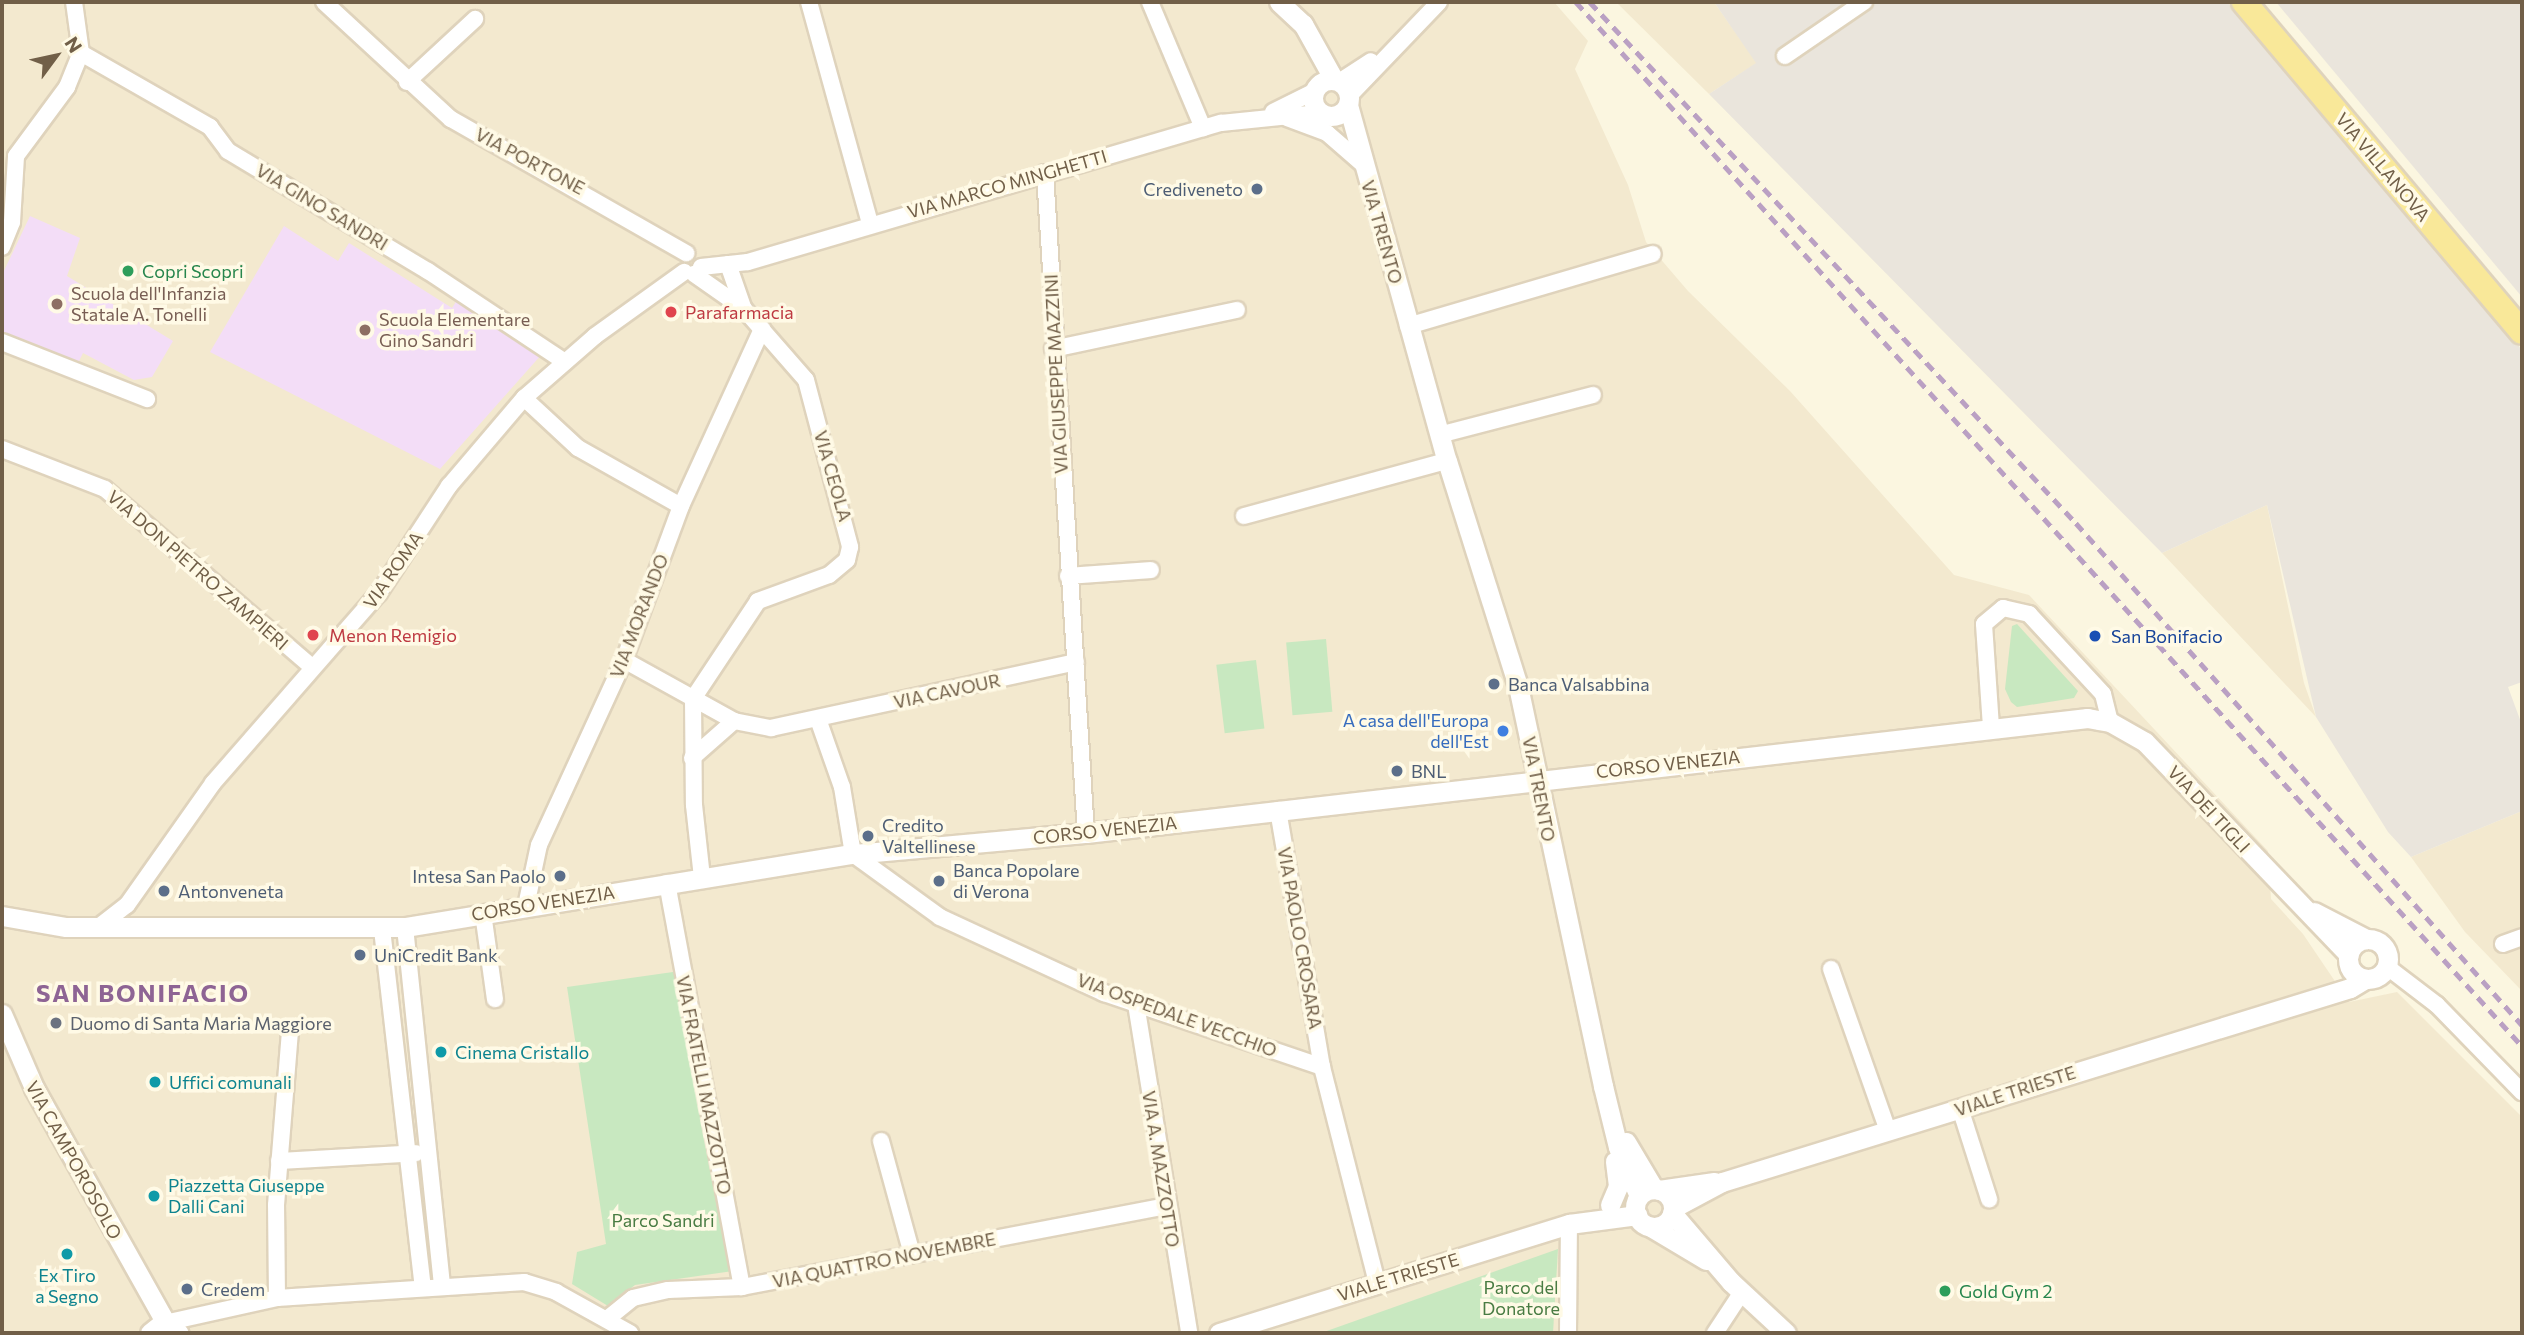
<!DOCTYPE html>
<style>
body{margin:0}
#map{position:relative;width:2524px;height:1335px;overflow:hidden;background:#fbf6e0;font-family:Commissioner,sans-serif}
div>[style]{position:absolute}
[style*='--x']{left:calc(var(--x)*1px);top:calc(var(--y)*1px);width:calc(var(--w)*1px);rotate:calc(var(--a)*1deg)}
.residential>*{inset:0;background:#f3e9cf}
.industrial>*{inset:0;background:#eae5dc}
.education>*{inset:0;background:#f3ddf7}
.green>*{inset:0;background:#c8e8c0;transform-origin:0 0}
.roads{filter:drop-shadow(2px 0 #dfd3bc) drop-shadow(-2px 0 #dfd3bc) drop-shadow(0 2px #dfd3bc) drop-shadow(0 -2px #dfd3bc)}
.minor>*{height:16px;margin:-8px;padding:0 8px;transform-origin:8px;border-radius:8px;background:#fff}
.tertiary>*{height:19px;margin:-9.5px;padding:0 9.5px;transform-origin:9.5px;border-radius:9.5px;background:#fff}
.tertiary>.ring{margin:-9.5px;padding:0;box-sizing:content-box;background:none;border:19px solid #fff;border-radius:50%}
.primary>*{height:24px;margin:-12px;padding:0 12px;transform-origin:12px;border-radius:12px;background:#f9e899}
.rail>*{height:4.5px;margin-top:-2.25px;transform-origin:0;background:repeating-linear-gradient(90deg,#baa0c3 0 10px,transparent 0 17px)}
.dots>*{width:19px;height:19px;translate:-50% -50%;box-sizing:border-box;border:4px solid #fffae6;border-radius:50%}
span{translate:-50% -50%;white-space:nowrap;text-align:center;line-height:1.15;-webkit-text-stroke:7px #fffae6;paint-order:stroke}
.street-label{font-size:18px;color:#715f48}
.service-label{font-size:18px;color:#4e5e75}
.right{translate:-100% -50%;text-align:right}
.left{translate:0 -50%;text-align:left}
.leisure-label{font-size:18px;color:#27864d}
.education-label{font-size:18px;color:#785e54}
.health-label{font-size:18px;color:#be3a42}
.transit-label{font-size:18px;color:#164399}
.shop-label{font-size:18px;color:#366cbe}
.worship-label{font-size:18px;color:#5b616d}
.culture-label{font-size:18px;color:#0d838f}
.park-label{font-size:18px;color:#497c43}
.district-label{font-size:24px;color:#8e6494;font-weight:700;letter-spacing:2px}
.frame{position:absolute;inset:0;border:4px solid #715f48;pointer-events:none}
.north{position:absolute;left:21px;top:21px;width:70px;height:70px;-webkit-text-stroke:5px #fffae6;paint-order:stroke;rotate:57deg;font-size:19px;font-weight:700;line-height:28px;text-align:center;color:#715f48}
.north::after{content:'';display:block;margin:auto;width:24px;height:32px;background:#715f48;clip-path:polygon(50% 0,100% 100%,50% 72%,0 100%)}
</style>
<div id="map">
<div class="residential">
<i style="clip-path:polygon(2px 2px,1554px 2px,1588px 41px,1575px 69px,1628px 185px,1646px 242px,1688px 291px,1790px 391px,1954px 575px,2029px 595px,2268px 851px,2271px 899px,2303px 934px,2349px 1002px,2397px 992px,2522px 1117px,2522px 1333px,2px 1333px)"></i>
<i style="clip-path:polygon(1616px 2px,1714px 2px,1757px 63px,1709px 94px)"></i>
<i style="clip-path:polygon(2267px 505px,2304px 683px,2316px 717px,2162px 553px)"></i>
<i style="clip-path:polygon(2522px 811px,2522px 991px,2465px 932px,2411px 857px)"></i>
</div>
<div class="industrial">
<i style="clip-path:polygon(1714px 2px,2227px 2px,2522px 350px,2522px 682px,2508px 687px,2522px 725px,2522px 811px,2411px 857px,2388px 832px,2316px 717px,2267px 505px,2162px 553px,1709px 94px,1756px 63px)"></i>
<i style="clip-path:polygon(2276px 2px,2522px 2px,2522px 297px)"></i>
</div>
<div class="education">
<i style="clip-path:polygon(30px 216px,80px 238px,67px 276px,173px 341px,152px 377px,134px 380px,83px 353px,78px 363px,2px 332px,2px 275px)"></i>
<i style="clip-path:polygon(284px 226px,338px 261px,349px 243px,452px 308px,459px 297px,542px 354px,440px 469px,210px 352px)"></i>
</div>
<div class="green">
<i style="clip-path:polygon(2017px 624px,2078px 691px,2074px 698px,2017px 707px,2011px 702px,2005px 689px,2012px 626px)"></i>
<i style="left:1326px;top:639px;width:73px;height:40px;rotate:85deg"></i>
<i style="left:1256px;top:660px;width:69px;height:40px;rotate:83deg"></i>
<i style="clip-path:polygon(680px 971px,733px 1271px,635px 1285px,608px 1306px,572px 1284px,577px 1252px,606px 1244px,567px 987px)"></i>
<i style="clip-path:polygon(1558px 1249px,1553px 1333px,1321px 1333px)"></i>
</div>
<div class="roads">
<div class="minor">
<i style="--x:324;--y:2;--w:173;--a:42.7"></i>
<i style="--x:451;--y:119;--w:271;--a:29.7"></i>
<i style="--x:809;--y:2;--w:230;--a:74.6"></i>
<i style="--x:1150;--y:2;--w:137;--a:67.2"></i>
<i style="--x:81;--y:53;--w:149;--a:29.8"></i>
<i style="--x:210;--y:127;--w:30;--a:53"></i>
<i style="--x:228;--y:151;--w:233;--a:31"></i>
<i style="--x:428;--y:271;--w:164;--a:33.6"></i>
<i style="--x:1785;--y:56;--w:96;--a:-34.4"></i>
<i style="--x:407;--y:82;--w:93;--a:-42.8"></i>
<i style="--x:1339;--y:82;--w:38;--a:-33"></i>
<i style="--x:1349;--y:96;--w:130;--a:-46.2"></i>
<i style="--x:1273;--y:112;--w:45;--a:-26.6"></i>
<i style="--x:1287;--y:118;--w:43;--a:20.6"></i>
<i style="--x:1327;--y:133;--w:49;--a:40.9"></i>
<i style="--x:1045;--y:173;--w:661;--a:86.45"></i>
<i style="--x:2;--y:247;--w:27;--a:-68"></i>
<i style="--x:12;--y:222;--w:66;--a:-86.5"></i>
<i style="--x:16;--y:156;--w:86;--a:-53.5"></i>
<i style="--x:67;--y:87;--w:37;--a:-68"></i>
<i style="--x:81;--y:53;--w:51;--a:-97.8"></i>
<i style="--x:728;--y:264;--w:46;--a:70.8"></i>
<i style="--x:701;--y:267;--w:47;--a:-6.1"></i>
<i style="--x:748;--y:262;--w:493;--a:-16.4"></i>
<i style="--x:1221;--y:123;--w:99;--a:-5.8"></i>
<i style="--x:694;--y:274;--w:61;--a:35"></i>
<i style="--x:744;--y:309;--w:94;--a:48.9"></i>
<i style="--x:806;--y:380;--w:173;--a:75.2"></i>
<i style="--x:850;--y:547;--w:13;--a:103"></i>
<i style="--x:847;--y:560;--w:23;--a:140"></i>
<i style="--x:829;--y:575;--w:76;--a:159.9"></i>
<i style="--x:758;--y:601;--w:118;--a:123.6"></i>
<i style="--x:693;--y:699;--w:106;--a:89.5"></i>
<i style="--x:694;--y:805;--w:73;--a:83.7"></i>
<i style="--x:1408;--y:326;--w:255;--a:-16.4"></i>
<i style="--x:2;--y:342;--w:156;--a:21.5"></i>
<i style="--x:1053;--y:349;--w:188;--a:-12"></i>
<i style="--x:524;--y:398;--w:74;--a:42.8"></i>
<i style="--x:578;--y:448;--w:118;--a:29.4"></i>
<i style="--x:1439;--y:435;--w:159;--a:-14.6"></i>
<i style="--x:2;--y:449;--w:110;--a:21.2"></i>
<i style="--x:105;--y:489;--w:273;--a:40.7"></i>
<i style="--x:1244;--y:516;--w:210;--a:-15.2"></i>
<i style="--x:1068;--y:576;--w:83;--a:-4.1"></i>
<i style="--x:624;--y:660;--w:126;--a:29"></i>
<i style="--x:734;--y:721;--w:38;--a:11"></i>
<i style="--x:771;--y:728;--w:312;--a:-12.2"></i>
<i style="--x:818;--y:719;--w:72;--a:70.6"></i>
<i style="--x:842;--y:787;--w:68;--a:80.7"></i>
<i style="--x:853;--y:854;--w:107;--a:35.9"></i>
<i style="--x:940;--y:917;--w:181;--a:24.9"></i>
<i style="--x:1104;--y:993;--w:230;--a:18.7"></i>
<i style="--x:1991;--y:727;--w:103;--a:-93.9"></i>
<i style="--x:1984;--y:624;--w:25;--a:-40"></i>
<i style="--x:2003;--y:608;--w:27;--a:13"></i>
<i style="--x:2029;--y:614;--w:109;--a:47.2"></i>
<i style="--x:2103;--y:694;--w:29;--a:76"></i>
<i style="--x:692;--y:758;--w:56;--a:-41.4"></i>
<i style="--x:1278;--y:810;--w:261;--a:80.3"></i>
<i style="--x:1322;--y:1067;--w:223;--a:75.7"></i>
<i style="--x:667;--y:883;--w:411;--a:79.5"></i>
<i style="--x:526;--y:906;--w:62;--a:-78"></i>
<i style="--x:539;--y:845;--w:204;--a:-65.3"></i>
<i style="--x:624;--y:660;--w:164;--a:-69.7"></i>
<i style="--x:681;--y:506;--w:195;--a:-65.4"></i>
<i style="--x:483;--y:913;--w:87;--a:82.1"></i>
<i style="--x:101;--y:925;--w:33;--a:-38"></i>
<i style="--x:127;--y:905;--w:149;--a:-54.8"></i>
<i style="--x:213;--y:783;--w:252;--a:-48.9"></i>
<i style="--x:379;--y:593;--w:128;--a:-56.8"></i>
<i style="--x:449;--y:486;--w:116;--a:-49.6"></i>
<i style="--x:524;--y:398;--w:94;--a:-41.1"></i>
<i style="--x:595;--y:336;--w:110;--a:-35.7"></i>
<i style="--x:405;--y:927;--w:362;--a:84.1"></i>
<i style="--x:382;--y:929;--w:361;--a:83.5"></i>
<i style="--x:2503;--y:944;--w:20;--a:-20"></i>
<i style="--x:2386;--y:966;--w:64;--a:37.4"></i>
<i style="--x:2437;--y:1005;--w:122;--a:45.7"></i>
<i style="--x:1831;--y:969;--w:172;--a:70.6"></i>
<i style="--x:1136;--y:1004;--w:333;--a:80.8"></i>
<i style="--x:1960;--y:1108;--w:96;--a:72.3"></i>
<i style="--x:881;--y:1141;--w:117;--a:74.7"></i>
<i style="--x:279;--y:1161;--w:137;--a:-3.3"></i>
<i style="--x:277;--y:1298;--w:93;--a:-90.6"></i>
<i style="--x:276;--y:1205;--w:174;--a:-85.4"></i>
<i style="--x:607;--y:1319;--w:33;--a:-39"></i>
<i style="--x:633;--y:1298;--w:36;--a:-13"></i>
<i style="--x:668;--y:1290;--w:74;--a:-2.3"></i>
<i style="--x:742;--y:1287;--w:433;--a:-10.8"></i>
<i style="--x:169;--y:1322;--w:111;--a:-12.5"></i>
<i style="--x:277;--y:1298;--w:248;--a:-3.7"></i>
<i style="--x:524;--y:1282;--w:34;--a:17"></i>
<i style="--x:556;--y:1292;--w:85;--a:29"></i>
<i style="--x:1568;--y:1333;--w:109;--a:-89.5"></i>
<i style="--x:1715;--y:1333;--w:49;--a:-56.6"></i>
</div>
<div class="tertiary">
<i style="--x:1279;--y:2;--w:33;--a:43"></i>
<i style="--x:1303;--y:24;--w:64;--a:61"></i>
<i class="ring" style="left:1313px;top:80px;width:17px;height:17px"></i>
<i style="--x:1348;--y:105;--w:370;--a:74.5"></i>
<i style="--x:1447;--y:461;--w:236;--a:72.5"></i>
<i style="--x:1518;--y:686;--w:409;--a:78"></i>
<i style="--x:1603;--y:1086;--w:63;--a:76.2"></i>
<i style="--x:1618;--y:1147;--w:53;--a:66.8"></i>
<i style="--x:2314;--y:912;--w:59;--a:27.4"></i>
<i style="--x:2;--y:916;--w:65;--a:9.8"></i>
<i style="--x:66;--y:927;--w:339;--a:0"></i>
<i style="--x:405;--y:927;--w:454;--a:-9.3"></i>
<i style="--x:853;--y:854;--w:234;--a:-5.2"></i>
<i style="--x:1086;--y:833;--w:1008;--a:-6.55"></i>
<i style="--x:2087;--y:718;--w:23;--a:10"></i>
<i style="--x:2110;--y:722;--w:40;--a:29.7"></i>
<i style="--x:2145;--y:742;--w:294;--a:46.2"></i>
<i class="ring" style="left:2348px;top:939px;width:21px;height:21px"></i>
<i style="--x:2;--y:1014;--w:81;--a:66.6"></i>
<i style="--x:34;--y:1088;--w:267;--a:60.7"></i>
<i style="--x:1626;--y:1142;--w:55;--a:59.2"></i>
<i class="ring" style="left:1635px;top:1189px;width:19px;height:19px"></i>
<i style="--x:1659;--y:1190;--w:56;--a:-8.3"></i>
<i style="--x:1610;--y:1205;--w:21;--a:-67"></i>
<i style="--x:1618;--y:1186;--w:25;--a:-97"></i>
<i style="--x:1673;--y:1208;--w:55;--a:-28"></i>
<i style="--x:1722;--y:1182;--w:657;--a:-17.17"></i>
<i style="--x:2350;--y:988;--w:17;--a:-31"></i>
<i style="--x:1672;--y:1213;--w:91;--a:49.5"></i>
<i style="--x:1731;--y:1282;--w:75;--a:42.8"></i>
<i style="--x:1651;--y:1227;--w:64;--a:31"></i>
<i style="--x:150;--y:1333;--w:19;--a:-39"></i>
<i style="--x:165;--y:1321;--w:18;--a:41"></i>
<i style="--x:1219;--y:1333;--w:367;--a:-17.3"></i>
<i style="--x:1569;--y:1224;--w:69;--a:-7.5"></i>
</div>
<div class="primary">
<i style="--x:2244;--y:2;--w:431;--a:49.9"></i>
</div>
</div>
<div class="rail">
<i style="--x:1576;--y:2;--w:1409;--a:47.82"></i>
<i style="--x:1590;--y:2;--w:712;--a:46.99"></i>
<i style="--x:2076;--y:523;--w:672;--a:48.38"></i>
</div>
<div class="dots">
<i style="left:1257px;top:189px;background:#5c6f8a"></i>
<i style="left:128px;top:271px;background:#2e9e5b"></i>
<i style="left:57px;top:304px;background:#8d6e63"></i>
<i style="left:671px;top:312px;background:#e0444e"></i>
<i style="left:365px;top:330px;background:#8d6e63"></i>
<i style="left:313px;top:635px;background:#e0444e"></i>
<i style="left:2095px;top:636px;background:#1a4fb4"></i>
<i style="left:1494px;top:684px;background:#5c6f8a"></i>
<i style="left:1503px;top:731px;background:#3f7fe0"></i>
<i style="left:1397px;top:771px;background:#5c6f8a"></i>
<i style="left:868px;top:836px;background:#5c6f8a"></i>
<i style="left:560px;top:876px;background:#5c6f8a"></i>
<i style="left:939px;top:881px;background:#5c6f8a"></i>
<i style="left:164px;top:891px;background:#5c6f8a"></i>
<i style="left:360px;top:955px;background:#5c6f8a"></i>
<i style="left:56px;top:1023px;background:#6b7280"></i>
<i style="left:441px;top:1052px;background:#0f9aa8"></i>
<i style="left:155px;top:1082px;background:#0f9aa8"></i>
<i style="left:154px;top:1196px;background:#0f9aa8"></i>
<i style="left:67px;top:1254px;background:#0f9aa8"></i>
<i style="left:187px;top:1289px;background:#5c6f8a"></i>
<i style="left:1945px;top:1291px;background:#2e9e5b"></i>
</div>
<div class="street-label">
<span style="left:530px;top:161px;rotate:28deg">VIA PORTONE</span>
<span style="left:2383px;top:167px;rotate:50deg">VIA VILLANOVA</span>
<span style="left:1007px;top:184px;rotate:-16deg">VIA MARCO MINGHETTI</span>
<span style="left:322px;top:207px;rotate:31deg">VIA GINO SANDRI</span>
<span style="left:1382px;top:232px;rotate:74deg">VIA TRENTO</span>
<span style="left:1056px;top:374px;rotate:-93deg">VIA GIUSEPPE MAZZINI</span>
<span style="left:833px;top:476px;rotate:74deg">VIA CEOLA</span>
<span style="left:198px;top:570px;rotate:41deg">VIA DON PIETRO ZAMPIERI</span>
<span style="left:393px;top:570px;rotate:-55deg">VIA ROMA</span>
<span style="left:639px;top:616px;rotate:-69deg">VIA MORANDO</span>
<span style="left:947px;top:691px;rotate:-12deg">VIA CAVOUR</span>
<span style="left:1668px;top:764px;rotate:-6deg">CORSO VENEZIA</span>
<span style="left:1539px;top:789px;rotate:79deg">VIA TRENTO</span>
<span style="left:2209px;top:809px;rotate:47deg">VIA DEI TIGLI</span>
<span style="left:1105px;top:830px;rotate:-6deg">CORSO VENEZIA</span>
<span style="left:543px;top:903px;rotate:-9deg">CORSO VENEZIA</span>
<span style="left:1300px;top:938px;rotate:80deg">VIA PAOLO CROSARA</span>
<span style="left:1177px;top:1015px;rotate:20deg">VIA OSPEDALE VECCHIO</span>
<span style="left:704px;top:1085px;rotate:79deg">VIA FRATELLI MAZZOTTO</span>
<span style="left:2015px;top:1091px;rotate:-18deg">VIALE TRIESTE</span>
<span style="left:74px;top:1160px;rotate:61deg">VIA CAMPOROSOLO</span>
<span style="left:1161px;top:1169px;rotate:81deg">VIA A. MAZZOTTO</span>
<span style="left:884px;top:1260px;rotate:-11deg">VIA QUATTRO NOVEMBRE</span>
<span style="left:1398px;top:1277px;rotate:-17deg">VIALE TRIESTE</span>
</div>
<div class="service-label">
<span class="right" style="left:1243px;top:189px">Crediveneto</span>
<span class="left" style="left:1508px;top:684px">Banca Valsabbina</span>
<span class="left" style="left:1411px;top:771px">BNL</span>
<span class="left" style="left:882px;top:836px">Credito<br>Valtellinese</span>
<span class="left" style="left:953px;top:881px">Banca Popolare<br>di Verona</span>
<span class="right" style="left:546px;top:876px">Intesa San Paolo</span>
<span class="left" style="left:178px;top:891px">Antonveneta</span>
<span class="left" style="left:374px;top:955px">UniCredit Bank</span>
<span class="left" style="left:201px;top:1289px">Credem</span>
</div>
<div class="leisure-label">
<span class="left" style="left:142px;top:271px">Copri Scopri</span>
<span class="left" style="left:1959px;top:1291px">Gold Gym 2</span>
</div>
<div class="education-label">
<span class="left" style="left:71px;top:304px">Scuola dell'Infanzia<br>Statale A. Tonelli</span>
<span class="left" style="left:379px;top:330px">Scuola Elementare<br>Gino Sandri</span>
</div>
<div class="health-label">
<span class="left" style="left:685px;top:312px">Parafarmacia</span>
<span class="left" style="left:329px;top:635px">Menon Remigio</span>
</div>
<div class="transit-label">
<span class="left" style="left:2111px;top:636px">San Bonifacio</span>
</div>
<div class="shop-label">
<span class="right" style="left:1489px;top:731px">A casa dell'Europa<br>dell'Est</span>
</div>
<div class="worship-label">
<span class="left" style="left:70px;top:1023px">Duomo di Santa Maria Maggiore</span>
</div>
<div class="culture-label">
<span class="left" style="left:455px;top:1052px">Cinema Cristallo</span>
<span class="left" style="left:169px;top:1082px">Uffici comunali</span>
<span class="left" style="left:168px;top:1196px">Piazzetta Giuseppe<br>Dalli Cani</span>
<span style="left:67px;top:1286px">Ex Tiro<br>a Segno</span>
</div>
<div class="park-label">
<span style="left:663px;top:1220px">Parco Sandri</span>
<span style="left:1521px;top:1298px">Parco del<br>Donatore</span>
</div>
<div class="district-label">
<span style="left:143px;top:993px">SAN BONIFACIO</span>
</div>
<div class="frame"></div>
<div class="north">N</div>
</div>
